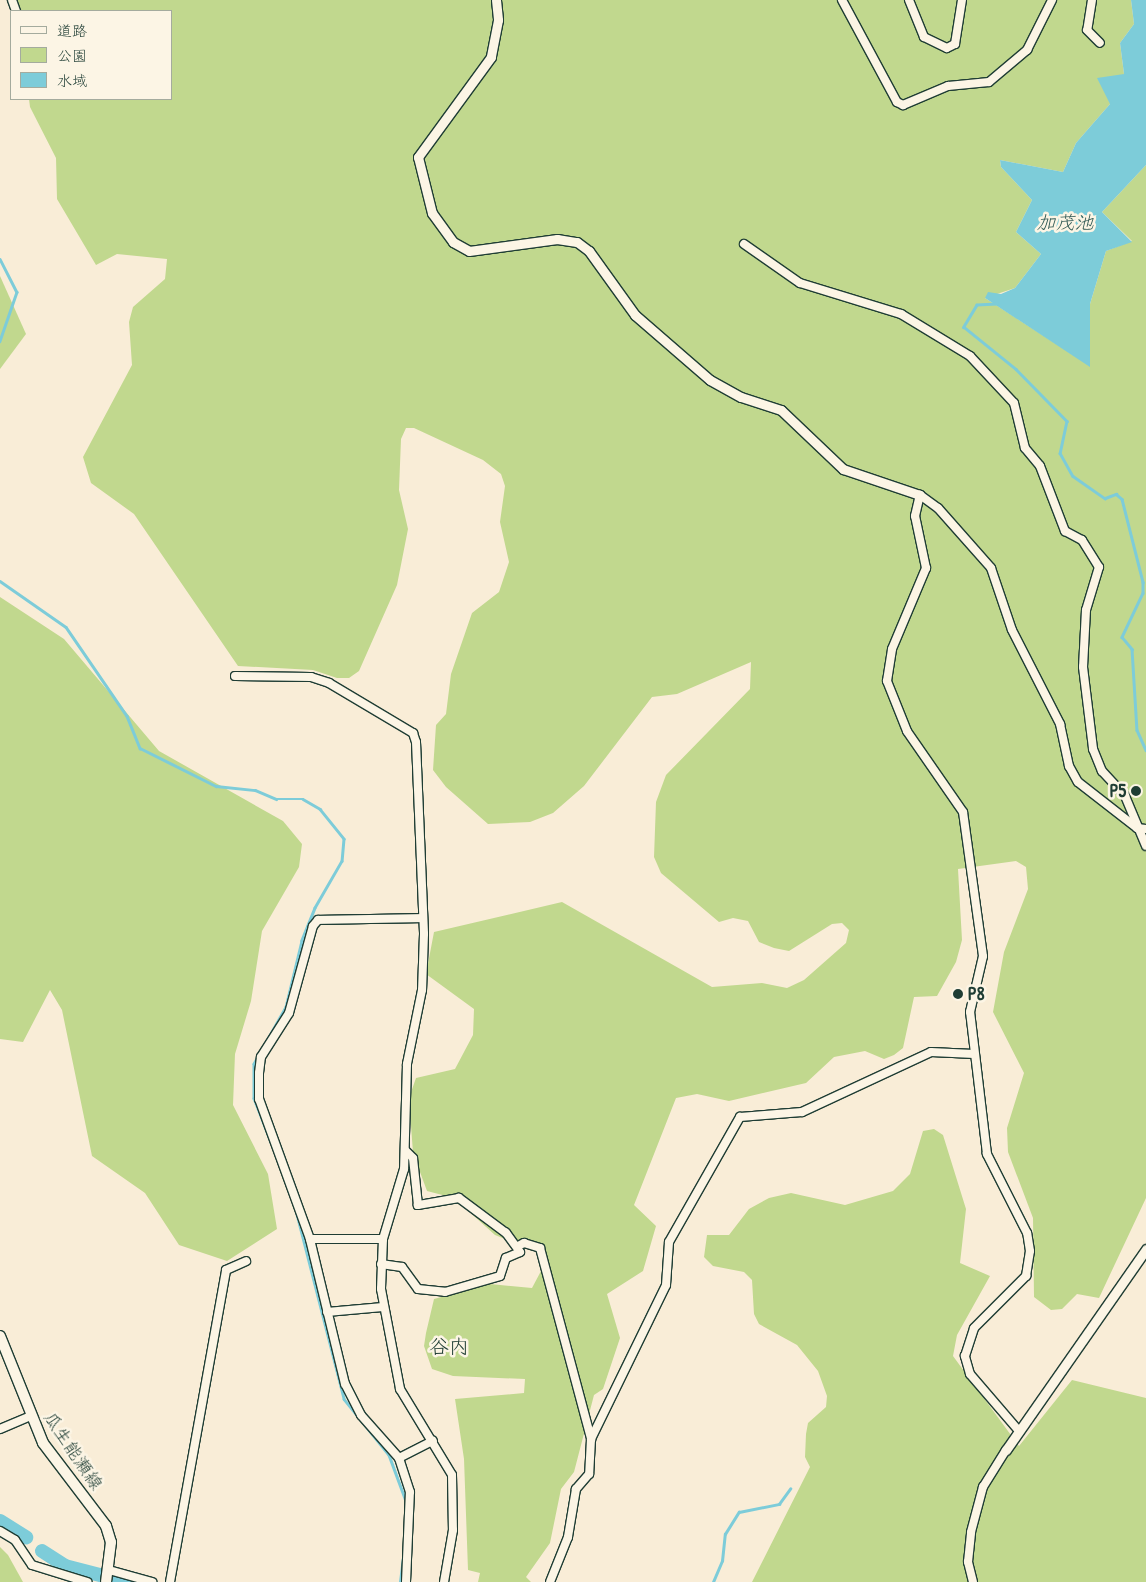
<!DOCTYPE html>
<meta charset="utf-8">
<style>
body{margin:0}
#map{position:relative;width:1146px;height:1582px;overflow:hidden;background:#f9edd7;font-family:"Patrick Hand","Klee One",sans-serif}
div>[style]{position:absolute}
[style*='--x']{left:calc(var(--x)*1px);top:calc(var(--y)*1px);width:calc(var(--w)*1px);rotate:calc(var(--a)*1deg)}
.green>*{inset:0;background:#c1d88e}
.water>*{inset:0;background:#7dccd9}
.stream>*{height:2.5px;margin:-1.25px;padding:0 1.25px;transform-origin:1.25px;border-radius:1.25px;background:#7dccd9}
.river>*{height:14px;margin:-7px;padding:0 7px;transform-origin:7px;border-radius:7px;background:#7dccd9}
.roads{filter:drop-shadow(1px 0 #1f3d34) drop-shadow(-1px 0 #1f3d34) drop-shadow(0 1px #1f3d34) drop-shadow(0 -1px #1f3d34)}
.minor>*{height:8px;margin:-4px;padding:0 4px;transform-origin:4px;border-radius:4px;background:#fcf5e5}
.tertiary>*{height:9px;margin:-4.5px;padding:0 4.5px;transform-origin:4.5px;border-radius:4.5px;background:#fcf5e5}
.secondary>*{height:10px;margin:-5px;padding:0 5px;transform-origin:5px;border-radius:5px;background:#fcf5e5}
.dots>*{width:14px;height:14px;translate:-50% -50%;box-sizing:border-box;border:2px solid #fcf5e5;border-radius:50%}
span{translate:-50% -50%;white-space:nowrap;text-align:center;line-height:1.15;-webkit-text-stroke:5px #fcf5e5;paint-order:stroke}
.poi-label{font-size:18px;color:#1f3d34;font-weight:700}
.right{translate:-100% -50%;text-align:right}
.left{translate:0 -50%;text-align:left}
.street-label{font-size:18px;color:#1f3d34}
.water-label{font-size:19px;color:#325a55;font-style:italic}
.quarter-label{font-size:20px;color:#1f3d34}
.legend{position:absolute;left:10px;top:10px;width:162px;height:90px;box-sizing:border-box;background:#fcf5e5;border:1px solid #a4ab9e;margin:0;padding:6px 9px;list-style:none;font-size:15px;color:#1f3d34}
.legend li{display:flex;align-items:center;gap:10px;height:25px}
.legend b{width:25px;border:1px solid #a4ab9e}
</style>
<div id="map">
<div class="green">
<i style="clip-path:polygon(14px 0,1131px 0,1134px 24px,1120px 43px,1124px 74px,1110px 104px,1076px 143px,1063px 172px,1000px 160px,1001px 167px,1032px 200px,1016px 232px,1041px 254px,1015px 288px,985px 298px,1090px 366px,1090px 304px,1106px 251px,1132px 241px,1102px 212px,1146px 165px,1146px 1198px,1099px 1298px,1077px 1294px,1062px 1309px,1051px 1310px,1034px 1297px,1033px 1218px,1008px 1152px,1007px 1128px,1024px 1073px,993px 1012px,1004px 952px,1028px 889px,1026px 867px,1016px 861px,958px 869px,962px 940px,956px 962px,937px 996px,914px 997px,903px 1048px,894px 1055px,884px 1059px,865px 1051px,834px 1057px,806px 1083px,729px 1101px,697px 1094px,676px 1098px,634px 1205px,656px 1226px,643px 1271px,607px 1294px,620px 1338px,603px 1389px,594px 1395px,574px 1472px,561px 1489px,550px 1543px,526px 1577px,531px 1582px,478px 1582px,480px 1573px,468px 1570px,464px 1459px,455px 1399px,524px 1393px,525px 1379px,453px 1376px,432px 1369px,424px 1346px,426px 1333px,434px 1299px,490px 1284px,532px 1288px,541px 1271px,537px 1252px,495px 1235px,454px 1198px,427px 1191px,413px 1153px,409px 1098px,416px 1078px,455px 1069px,473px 1035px,474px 1009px,426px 974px,434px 932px,562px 902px,712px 987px,762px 983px,787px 988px,804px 980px,846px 943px,849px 930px,842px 923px,832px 924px,789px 951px,774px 948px,759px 942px,748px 921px,733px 918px,719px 922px,661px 873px,654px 857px,656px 802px,666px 775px,750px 689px,751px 662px,677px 694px,652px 697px,584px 786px,553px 813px,530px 822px,488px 824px,446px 787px,433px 770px,436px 725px,446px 714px,451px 674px,472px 613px,499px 592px,509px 562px,500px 522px,505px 486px,501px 474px,483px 460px,414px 428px,406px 428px,401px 439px,399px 490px,408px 529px,397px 585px,359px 671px,349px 678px,337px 678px,313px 670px,238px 666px,134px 514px,91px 483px,83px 457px,132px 365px,129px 322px,133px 307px,165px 279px,167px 259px,117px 254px,96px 265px,57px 199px,56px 158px,30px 107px,29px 99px,171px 99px,171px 11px,17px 11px)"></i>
<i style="clip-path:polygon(0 276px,26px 334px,0 369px)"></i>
<i style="clip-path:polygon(0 597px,64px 639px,159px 751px,283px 821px,302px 844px,299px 867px,262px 931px,251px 1001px,235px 1054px,233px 1105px,268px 1174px,277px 1229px,227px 1261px,179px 1245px,145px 1193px,92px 1156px,62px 1010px,50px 990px,23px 1042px,0 1039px)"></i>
<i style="clip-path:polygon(934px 1129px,943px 1135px,966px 1209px,960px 1263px,990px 1276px,957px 1335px,953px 1356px,1019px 1446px,1072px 1380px,1146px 1398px,1146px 1582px,752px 1582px,810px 1467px,805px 1457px,806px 1434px,808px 1423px,826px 1407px,827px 1396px,818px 1371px,797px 1345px,759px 1324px,754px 1314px,752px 1280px,744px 1272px,713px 1266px,704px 1257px,707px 1235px,729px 1235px,749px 1209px,769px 1198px,791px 1193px,845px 1205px,893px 1191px,910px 1174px,923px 1131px)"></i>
<i style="clip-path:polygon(0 1547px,8px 1555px,23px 1582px,0 1582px)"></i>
</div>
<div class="water">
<i style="clip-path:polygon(1131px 0,1146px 0,1146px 165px,1102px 212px,1132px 242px,1106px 251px,1090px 304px,1090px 367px,985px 298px,988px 292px,1001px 294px,1015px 288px,1041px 254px,1016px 232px,1032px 200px,1001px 167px,1000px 160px,1063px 172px,1076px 143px,1110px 104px,1097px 78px,1124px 74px,1120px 43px,1134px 24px)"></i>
</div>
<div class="stream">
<i style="--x:0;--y:259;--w:37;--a:63"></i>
<i style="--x:17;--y:292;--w:52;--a:109.1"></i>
<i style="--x:997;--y:304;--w:20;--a:177"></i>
<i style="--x:977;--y:305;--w:26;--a:121"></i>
<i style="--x:964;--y:327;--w:67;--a:38.9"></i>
<i style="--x:1016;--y:369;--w:73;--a:45.6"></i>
<i style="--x:1067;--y:421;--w:33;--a:102"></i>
<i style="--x:1060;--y:453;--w:26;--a:61"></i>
<i style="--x:1073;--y:476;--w:39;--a:35"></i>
<i style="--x:1105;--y:498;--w:12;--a:-20"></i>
<i style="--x:1116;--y:494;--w:8;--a:40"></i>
<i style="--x:1122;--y:499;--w:86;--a:75.8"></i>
<i style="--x:1143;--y:582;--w:11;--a:90"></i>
<i style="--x:1143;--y:593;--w:49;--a:115.5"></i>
<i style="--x:1122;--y:637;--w:16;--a:50"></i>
<i style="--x:1132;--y:649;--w:81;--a:86.5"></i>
<i style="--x:1137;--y:730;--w:22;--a:66"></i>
<i style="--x:0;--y:581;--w:80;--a:34.9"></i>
<i style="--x:66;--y:627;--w:108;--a:55.6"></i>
<i style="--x:127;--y:716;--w:35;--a:68"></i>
<i style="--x:140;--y:748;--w:85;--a:26.6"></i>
<i style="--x:216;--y:786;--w:39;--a:6"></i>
<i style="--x:255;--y:790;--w:23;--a:23"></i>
<i style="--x:276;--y:799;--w:27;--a:0"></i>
<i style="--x:303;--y:799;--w:20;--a:30"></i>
<i style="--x:320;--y:809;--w:38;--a:51"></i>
<i style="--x:344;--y:839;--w:22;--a:95"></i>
<i style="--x:342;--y:861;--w:54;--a:119.9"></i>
<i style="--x:315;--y:908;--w:35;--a:112"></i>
<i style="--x:302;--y:941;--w:68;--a:103.6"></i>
<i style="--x:286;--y:1007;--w:65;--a:119.3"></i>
<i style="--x:254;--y:1064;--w:34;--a:90"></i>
<i style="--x:254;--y:1098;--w:47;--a:68.9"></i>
<i style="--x:296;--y:1210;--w:195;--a:75.7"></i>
<i style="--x:344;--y:1399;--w:72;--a:51.2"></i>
<i style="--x:389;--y:1455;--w:49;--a:69.7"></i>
<i style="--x:400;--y:1582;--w:23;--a:-83"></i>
<i style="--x:713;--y:1582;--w:23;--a:-67"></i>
<i style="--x:722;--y:1561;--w:27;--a:-84"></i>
<i style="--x:725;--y:1534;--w:26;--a:-58"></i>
<i style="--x:739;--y:1512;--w:41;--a:-11.3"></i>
<i style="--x:779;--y:1504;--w:19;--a:-54"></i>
</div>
<div class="river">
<i style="--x:0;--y:1521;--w:31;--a:32"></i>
<i style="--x:42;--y:1551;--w:27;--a:33"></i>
<i style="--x:65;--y:1566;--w:64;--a:14.5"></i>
</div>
<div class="roads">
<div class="minor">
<i style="--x:12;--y:0;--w:12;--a:70"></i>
<i style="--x:842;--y:0;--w:116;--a:61.7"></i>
<i style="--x:897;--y:102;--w:7;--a:27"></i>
<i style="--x:903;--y:105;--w:49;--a:-22.9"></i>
<i style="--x:948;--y:86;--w:41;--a:-5.6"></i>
<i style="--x:989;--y:82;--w:50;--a:-40.1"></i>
<i style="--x:1027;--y:50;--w:56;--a:-63.4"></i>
<i style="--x:909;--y:0;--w:40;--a:68"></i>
<i style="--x:924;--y:37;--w:25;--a:26"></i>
<i style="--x:947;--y:48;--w:9;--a:-27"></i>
<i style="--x:955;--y:44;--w:45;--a:-81"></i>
<i style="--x:1092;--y:0;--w:30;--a:99"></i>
<i style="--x:1087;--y:30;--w:18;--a:45"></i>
<i style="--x:744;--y:244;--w:68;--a:34.9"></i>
<i style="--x:800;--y:283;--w:106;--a:17.1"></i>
<i style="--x:901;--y:314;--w:81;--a:31.3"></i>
<i style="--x:970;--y:356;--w:64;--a:46.9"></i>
<i style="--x:1014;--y:403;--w:46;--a:76.3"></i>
<i style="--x:1025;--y:448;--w:23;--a:50"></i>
<i style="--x:1040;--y:466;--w:70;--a:69"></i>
<i style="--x:1065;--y:531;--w:19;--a:28"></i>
<i style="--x:1082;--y:540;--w:32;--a:58"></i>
<i style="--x:1099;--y:567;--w:45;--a:106.8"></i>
<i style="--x:1086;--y:610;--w:57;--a:93"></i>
<i style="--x:1083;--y:667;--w:83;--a:83"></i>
<i style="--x:1093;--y:749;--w:24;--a:68"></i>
<i style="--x:1102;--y:771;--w:34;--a:47"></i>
<i style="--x:1125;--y:796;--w:54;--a:67.2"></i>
<i style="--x:235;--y:676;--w:76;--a:0.8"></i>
<i style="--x:311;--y:677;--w:19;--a:18"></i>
<i style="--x:329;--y:683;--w:98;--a:30.8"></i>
<i style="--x:413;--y:733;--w:9;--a:72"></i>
<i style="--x:416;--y:742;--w:192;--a:87.6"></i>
<i style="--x:424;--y:934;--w:56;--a:92"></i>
<i style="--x:422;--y:990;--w:76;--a:101.5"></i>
<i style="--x:407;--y:1064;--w:105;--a:91.6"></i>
<i style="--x:404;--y:1169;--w:73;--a:106.7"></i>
<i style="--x:383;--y:1239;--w:50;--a:92.3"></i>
<i style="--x:381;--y:1289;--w:102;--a:79.2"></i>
<i style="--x:400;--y:1389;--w:100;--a:58.8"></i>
<i style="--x:452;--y:1475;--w:55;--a:89"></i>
<i style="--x:453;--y:1530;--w:53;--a:99.8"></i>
<i style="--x:310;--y:1239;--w:73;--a:0"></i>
<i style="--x:518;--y:1246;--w:7;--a:-27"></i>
<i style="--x:524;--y:1243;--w:17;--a:17"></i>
<i style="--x:540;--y:1248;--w:198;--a:75"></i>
<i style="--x:591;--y:1439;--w:35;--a:93"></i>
<i style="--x:589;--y:1474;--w:20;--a:131"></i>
<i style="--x:576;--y:1489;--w:49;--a:99.5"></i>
<i style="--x:568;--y:1537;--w:48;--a:111.8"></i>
<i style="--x:381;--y:1264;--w:21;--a:8"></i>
<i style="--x:402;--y:1267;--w:27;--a:54"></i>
<i style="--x:418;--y:1289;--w:27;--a:6"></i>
<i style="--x:445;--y:1292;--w:57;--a:-16.2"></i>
<i style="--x:500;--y:1276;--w:19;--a:-72"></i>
<i style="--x:506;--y:1258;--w:15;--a:-23"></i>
<i style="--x:520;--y:1252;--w:24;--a:-126"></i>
<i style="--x:506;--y:1233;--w:59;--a:-143.3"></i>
<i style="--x:459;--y:1198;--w:42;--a:170.3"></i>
<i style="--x:418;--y:1205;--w:47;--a:-96.1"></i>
<i style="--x:413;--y:1158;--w:11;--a:-135"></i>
<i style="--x:327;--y:1312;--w:56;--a:-5.1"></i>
<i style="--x:0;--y:1429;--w:33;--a:-23"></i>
<i style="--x:1019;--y:1431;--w:75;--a:-130.7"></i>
<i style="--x:970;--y:1374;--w:19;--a:-106"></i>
<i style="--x:965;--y:1356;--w:29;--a:-72"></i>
<i style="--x:974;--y:1328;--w:74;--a:-45"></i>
<i style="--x:1026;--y:1276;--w:25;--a:-81"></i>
<i style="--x:1030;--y:1251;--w:18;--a:-99"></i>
<i style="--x:1027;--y:1233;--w:89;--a:-116.9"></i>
<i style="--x:987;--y:1154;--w:143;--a:-96.8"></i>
<i style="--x:970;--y:1012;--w:57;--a:-76.9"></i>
<i style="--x:983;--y:956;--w:145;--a:-97.9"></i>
<i style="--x:963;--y:812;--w:98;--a:-124.7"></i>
<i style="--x:907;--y:731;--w:54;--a:-111.8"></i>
<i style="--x:887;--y:681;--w:32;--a:-81"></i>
<i style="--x:892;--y:649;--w:88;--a:-67.2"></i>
<i style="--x:926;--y:568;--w:53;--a:-101.9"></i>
<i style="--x:915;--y:516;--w:22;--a:-77"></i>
<i style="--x:920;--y:495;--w:22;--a:36"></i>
<i style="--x:938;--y:508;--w:80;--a:48.5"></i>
<i style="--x:991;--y:568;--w:65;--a:71.3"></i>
<i style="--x:1012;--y:630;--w:106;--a:62.9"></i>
<i style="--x:1060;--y:724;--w:43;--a:77.9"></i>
<i style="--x:1069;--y:766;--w:18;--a:61"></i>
<i style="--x:1078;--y:782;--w:75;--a:37.9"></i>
<i style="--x:1137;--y:828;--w:9;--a:6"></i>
<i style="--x:591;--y:1439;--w:171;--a:-64"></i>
<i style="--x:666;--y:1285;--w:43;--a:-86"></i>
<i style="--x:669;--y:1242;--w:144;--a:-60.4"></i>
<i style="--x:740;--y:1117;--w:62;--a:-4.6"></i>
<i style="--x:802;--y:1112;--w:142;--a:-24.9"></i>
<i style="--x:931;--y:1052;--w:43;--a:2.7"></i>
<i style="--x:399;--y:1458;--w:57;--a:-131.5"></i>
<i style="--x:361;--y:1415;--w:35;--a:-117"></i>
<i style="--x:345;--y:1384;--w:149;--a:-103.6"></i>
<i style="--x:310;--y:1239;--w:149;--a:-110"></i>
<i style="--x:259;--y:1099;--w:26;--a:-90"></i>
<i style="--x:259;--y:1073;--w:16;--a:-83"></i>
<i style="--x:261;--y:1057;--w:52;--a:-57.5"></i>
<i style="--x:289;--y:1013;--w:90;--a:-74.6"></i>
<i style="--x:313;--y:926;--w:8;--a:-50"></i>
<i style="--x:318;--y:920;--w:104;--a:-1.1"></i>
<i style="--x:0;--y:1531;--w:17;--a:31"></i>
<i style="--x:15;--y:1540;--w:30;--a:56"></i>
<i style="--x:32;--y:1565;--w:58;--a:17.2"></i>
<i style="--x:109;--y:1570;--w:45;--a:15.6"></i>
<i style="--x:170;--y:1582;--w:317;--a:-79.8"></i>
<i style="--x:226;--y:1270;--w:22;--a:-24"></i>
<i style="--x:406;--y:1582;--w:90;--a:-87.5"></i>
<i style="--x:410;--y:1492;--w:36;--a:-108"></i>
<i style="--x:399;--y:1458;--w:38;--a:-27"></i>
<i style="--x:973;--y:1582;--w:21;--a:-104"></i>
<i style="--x:968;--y:1562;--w:30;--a:-84"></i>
<i style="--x:971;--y:1532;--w:47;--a:-75.1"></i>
<i style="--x:983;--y:1487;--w:44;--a:-58.1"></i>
</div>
<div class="tertiary">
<i style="--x:496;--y:0;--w:20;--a:84"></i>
<i style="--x:498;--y:20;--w:38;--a:101"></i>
<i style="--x:491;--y:57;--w:124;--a:126.1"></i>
<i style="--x:418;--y:157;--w:58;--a:76"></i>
<i style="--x:432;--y:213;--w:36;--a:54"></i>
<i style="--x:453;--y:242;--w:18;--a:29"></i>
<i style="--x:469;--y:251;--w:89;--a:-7.8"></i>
<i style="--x:557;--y:239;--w:20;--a:9"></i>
<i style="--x:577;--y:242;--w:15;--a:37"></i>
<i style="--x:589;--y:251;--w:79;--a:54.3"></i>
<i style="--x:635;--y:315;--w:99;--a:40.9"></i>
<i style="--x:710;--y:380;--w:35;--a:29"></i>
<i style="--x:741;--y:397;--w:42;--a:18"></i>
<i style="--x:781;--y:410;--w:86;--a:43.6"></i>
<i style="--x:843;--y:469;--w:81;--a:18.7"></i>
<i style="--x:1006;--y:1450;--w:245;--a:-55.1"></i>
</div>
<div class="secondary">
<i style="--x:0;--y:1336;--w:115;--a:68.1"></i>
<i style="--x:43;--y:1443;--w:104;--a:52.8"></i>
<i style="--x:106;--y:1526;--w:17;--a:73"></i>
<i style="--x:111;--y:1542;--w:40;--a:97.1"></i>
</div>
</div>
<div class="dots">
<i style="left:1136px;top:791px;background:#1f3d34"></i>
<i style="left:958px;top:994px;background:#1f3d34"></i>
</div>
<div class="poi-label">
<span class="right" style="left:1126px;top:791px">P5</span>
<span class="left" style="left:968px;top:994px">P8</span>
</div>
<div class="street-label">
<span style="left:73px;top:1451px;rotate:56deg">瓜生能瀬線</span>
</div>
<div class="water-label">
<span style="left:1065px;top:223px">加茂池</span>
</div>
<div class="quarter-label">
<span style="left:449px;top:1345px">谷内</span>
</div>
<ul class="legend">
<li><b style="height:6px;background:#fcf5e5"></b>道路</li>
<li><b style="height:14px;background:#c1d88e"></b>公園</li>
<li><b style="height:14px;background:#7dccd9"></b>水域</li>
</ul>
</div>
